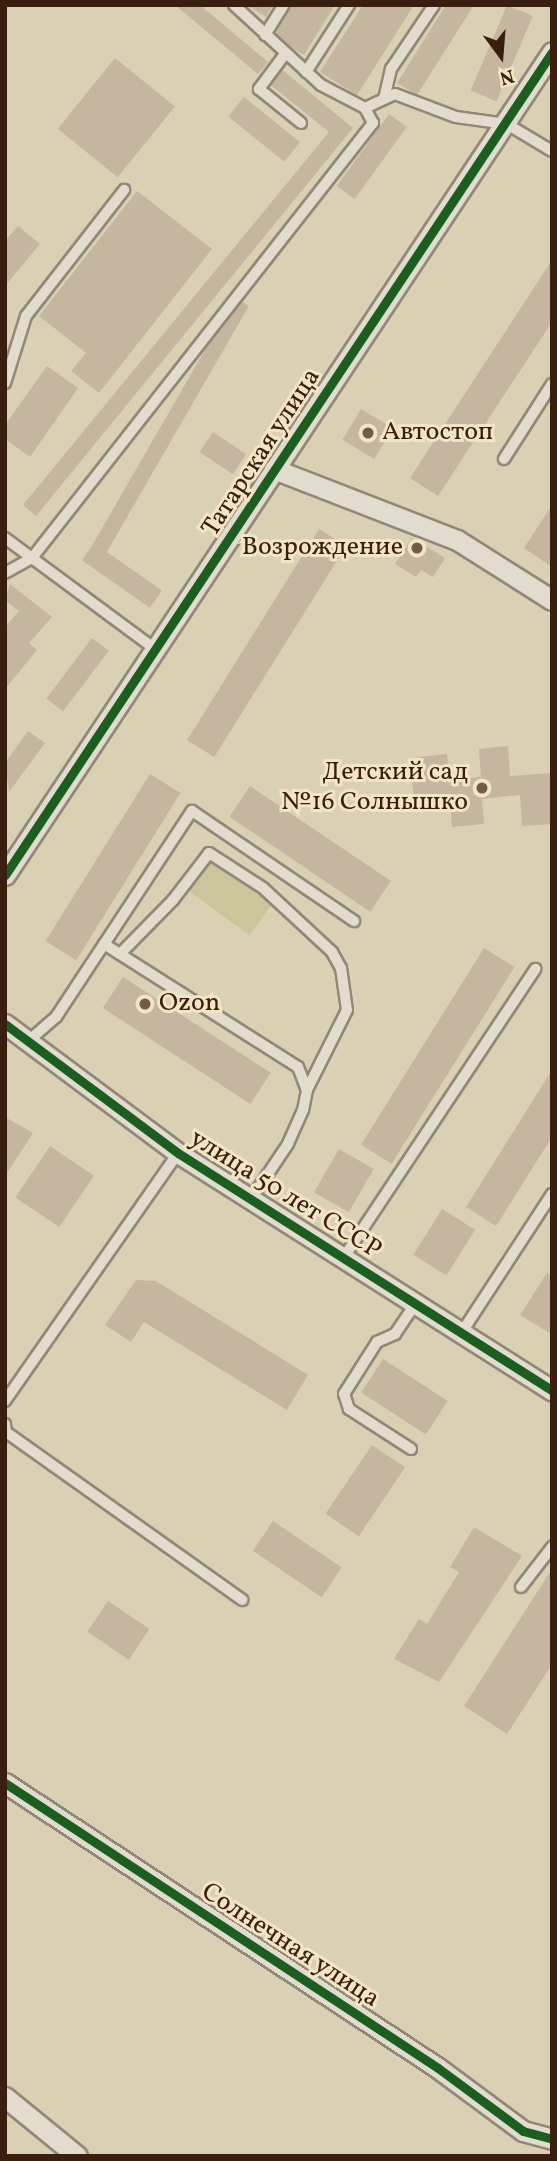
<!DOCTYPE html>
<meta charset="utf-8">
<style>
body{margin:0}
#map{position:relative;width:557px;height:2161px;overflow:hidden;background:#dad0b4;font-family:Vollkorn,serif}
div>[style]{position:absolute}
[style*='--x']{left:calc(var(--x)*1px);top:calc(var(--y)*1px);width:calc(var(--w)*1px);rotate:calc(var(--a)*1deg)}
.green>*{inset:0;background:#c8c69a;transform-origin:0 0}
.building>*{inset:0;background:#c5b6a0;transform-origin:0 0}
.roads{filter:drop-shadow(2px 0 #918877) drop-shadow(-2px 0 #918877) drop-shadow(0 2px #918877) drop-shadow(0 -2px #918877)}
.service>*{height:10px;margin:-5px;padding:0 5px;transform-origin:5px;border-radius:5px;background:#e1dcce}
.minor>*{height:19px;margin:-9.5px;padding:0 9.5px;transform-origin:9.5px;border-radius:9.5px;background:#e1dcce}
.cycleway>*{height:9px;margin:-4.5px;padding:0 4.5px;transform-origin:4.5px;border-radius:4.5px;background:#1b5e20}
.dots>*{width:19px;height:19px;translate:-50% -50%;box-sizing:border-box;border:4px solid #f1e5c4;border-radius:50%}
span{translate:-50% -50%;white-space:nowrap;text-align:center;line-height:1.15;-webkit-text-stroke:6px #f1e5c4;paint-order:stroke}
.poi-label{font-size:26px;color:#3a1e10}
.left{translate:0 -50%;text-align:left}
.right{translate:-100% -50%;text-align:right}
.street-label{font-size:26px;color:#3a1e10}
.frame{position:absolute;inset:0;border:7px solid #3a1e10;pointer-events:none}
.north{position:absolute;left:466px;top:21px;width:70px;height:70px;-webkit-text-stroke:5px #f1e5c4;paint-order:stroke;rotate:164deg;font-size:19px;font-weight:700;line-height:28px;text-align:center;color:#3a1e10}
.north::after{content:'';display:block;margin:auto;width:24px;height:32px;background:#3a1e10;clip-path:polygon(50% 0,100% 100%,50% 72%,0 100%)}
</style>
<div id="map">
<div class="green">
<i style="left:208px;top:858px;width:79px;height:38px;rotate:36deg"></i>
</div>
<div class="building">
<i style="clip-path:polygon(175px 5px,200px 5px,268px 62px,258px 74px)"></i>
<i style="clip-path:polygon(247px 5px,273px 5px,266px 17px)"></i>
<i style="clip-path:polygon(293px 5px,335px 5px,304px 55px,273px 37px)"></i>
<i style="clip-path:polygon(363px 5px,414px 5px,357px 95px,320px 72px)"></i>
<i style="clip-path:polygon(446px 5px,474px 5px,417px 95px,397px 83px)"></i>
<i style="left:507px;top:5px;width:28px;height:93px;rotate:23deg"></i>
<i style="left:115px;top:58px;width:77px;height:91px;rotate:39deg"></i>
<i style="clip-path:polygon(280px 68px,353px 128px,36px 516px,23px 505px,329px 132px,268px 83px)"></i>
<i style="left:244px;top:97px;width:72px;height:25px;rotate:39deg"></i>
<i style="left:389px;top:114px;width:22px;height:89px;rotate:36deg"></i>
<i style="clip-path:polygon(137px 191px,212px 249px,99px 393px,71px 371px,86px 353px,39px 316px)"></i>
<i style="clip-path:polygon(18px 226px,40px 244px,5px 286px,5px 241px)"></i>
<i style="clip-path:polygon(552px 260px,552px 322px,438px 496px,410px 478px)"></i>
<i style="left:235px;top:298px;width:16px;height:295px;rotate:30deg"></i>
<i style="clip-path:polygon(47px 366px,78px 388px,30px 457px,5px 439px,5px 425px)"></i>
<i style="left:361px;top:409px;width:37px;height:36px;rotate:31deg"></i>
<i style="left:213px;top:432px;width:40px;height:24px;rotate:34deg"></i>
<i style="clip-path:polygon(552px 505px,552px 567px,524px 548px)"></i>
<i style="left:319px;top:529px;width:32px;height:249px;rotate:32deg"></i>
<i style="clip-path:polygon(412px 538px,445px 558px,433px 577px,421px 570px,416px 577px,395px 564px)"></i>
<i style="left:94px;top:543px;width:83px;height:21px;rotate:35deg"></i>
<i style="clip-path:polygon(10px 584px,52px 617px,29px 643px,37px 650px,5px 689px,5px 627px,19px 611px,5px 600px)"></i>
<i style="left:92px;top:638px;width:21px;height:76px;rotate:37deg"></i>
<i style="clip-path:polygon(28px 731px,45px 743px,9px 792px,5px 763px)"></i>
<i style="clip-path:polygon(508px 746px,510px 776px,552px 773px,552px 824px,522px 826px,520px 795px,482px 799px,484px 824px,452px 827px,450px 798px,414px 801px,410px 758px,447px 754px,450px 780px,481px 777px,479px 749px)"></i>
<i style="left:150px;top:774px;width:36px;height:197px;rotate:32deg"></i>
<i style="left:250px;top:786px;width:170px;height:37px;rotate:34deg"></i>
<i style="left:484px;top:948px;width:36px;height:232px;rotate:32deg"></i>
<i style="left:123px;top:977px;width:176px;height:37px;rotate:33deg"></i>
<i style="clip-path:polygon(552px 1070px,552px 1137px,496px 1226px,466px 1207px)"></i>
<i style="clip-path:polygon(5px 1117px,33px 1133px,5px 1176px)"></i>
<i style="left:50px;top:1146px;width:53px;height:62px;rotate:34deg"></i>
<i style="left:339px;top:1149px;width:40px;height:50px;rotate:30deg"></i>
<i style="left:442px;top:1209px;width:39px;height:54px;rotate:32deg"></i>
<i style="clip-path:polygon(547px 1273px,552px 1276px,551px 1334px,520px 1315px)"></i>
<i style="clip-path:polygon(136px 1280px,156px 1281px,308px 1375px,287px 1410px,144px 1322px,131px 1342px,105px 1325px)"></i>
<i style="left:383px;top:1359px;width:77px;height:40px;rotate:33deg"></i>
<i style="left:372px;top:1445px;width:40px;height:83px;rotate:34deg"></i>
<i style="left:273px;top:1521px;width:83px;height:36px;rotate:34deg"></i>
<i style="clip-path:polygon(474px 1527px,522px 1556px,439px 1682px,394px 1659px,419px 1619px,427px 1624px,459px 1572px,450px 1567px)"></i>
<i style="clip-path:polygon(552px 1569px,552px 1664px,507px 1734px,464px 1706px)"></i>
<i style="left:108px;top:1601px;width:50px;height:37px;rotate:34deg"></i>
</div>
<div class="roads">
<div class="service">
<i style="--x:234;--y:5;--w:118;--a:42.6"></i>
<i style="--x:321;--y:85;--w:50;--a:27.6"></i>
<i style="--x:365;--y:108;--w:33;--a:-25"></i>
<i style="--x:395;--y:94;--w:65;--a:20.7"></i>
<i style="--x:456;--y:117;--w:51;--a:7.8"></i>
<i style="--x:507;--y:124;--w:52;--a:31"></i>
<i style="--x:265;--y:35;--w:36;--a:-58"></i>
<i style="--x:285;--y:54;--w:44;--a:126.6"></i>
<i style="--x:259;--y:89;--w:54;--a:39"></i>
<i style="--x:306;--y:72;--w:80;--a:-57.3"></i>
<i style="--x:384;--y:99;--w:31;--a:-77"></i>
<i style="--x:391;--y:69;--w:77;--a:-56.1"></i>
<i style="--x:5;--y:383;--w:70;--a:-72.6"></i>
<i style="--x:26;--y:316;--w:160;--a:-52.1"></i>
<i style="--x:504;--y:459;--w:89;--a:-57.4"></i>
<i style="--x:5;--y:538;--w:187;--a:36.5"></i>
<i style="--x:5;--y:573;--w:31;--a:-29"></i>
<i style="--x:32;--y:558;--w:553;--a:-51.91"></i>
<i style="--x:373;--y:123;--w:17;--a:-118"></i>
<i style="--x:104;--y:944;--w:230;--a:32.4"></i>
<i style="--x:298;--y:1067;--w:25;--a:69"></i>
<i style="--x:307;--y:1090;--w:20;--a:101"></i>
<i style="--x:303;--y:1110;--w:37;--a:114"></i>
<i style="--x:288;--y:1144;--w:66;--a:123.9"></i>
<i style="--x:120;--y:954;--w:76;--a:-45.5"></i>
<i style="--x:173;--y:900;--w:59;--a:-52.5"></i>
<i style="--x:209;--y:853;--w:64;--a:32.9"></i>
<i style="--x:263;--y:888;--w:94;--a:42.8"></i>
<i style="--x:332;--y:952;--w:18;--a:61"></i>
<i style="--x:341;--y:968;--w:42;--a:81.9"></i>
<i style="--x:347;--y:1010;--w:89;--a:116.6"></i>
<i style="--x:26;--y:1043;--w:40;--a:-41"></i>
<i style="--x:56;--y:1017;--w:247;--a:-56.6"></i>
<i style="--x:192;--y:811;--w:196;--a:34.2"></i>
<i style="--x:344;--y:1257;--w:346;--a:-56.4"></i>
<i style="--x:462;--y:1332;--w:165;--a:-56.9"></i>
<i style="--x:5;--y:1401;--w:302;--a:-55.1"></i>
<i style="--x:5;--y:1424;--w:8;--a:83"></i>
<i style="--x:6;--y:1432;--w:290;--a:35.4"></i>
<i style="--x:411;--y:1449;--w:74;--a:-147.2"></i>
<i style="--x:349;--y:1409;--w:16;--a:-108"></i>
<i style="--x:344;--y:1394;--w:62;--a:-57.6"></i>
<i style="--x:377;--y:1342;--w:20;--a:-24"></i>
<i style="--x:395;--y:1334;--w:37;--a:-56"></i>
<i style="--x:521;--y:1587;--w:51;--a:-52.2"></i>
</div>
<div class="minor">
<i style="--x:274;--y:469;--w:196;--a:21.2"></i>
<i style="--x:457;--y:540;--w:112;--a:32.3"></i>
<i style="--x:5;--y:875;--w:988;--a:-56.39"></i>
<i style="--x:5;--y:1024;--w:216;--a:36.7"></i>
<i style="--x:178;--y:1153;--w:443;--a:32.4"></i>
<i style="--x:5;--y:1783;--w:518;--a:33.35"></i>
<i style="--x:438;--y:2068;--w:106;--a:36.5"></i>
<i style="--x:523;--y:2131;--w:30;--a:15"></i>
<i style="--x:5;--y:2097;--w:93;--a:39.3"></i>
</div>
</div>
<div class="cycleway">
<i style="--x:5;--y:875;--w:988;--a:-56.39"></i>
<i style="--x:5;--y:1024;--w:216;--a:36.7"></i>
<i style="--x:178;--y:1153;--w:443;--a:32.4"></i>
<i style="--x:5;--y:1783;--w:518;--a:33.35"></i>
<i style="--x:438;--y:2068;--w:106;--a:36.5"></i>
<i style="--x:523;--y:2131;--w:30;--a:15"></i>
</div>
<div class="dots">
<i style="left:368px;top:433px;background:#725c49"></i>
<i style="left:417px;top:548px;background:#725c49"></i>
<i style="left:482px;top:788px;background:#725c49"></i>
<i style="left:145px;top:1004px;background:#725c49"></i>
</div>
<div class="poi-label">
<span class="left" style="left:382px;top:433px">Автостоп</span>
<span class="right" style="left:403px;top:548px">Возрождение</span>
<span class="right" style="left:468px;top:788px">Детский сад<br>№16 Солнышко</span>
<span class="left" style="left:159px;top:1004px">Ozon</span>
</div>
<div class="street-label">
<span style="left:262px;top:453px;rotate:-57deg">Татарская улица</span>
<span style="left:285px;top:1195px;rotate:32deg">улица 50 лет СССР</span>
<span style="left:290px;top:1946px;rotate:33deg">Солнечная улица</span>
</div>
<div class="frame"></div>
<div class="north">N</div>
</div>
